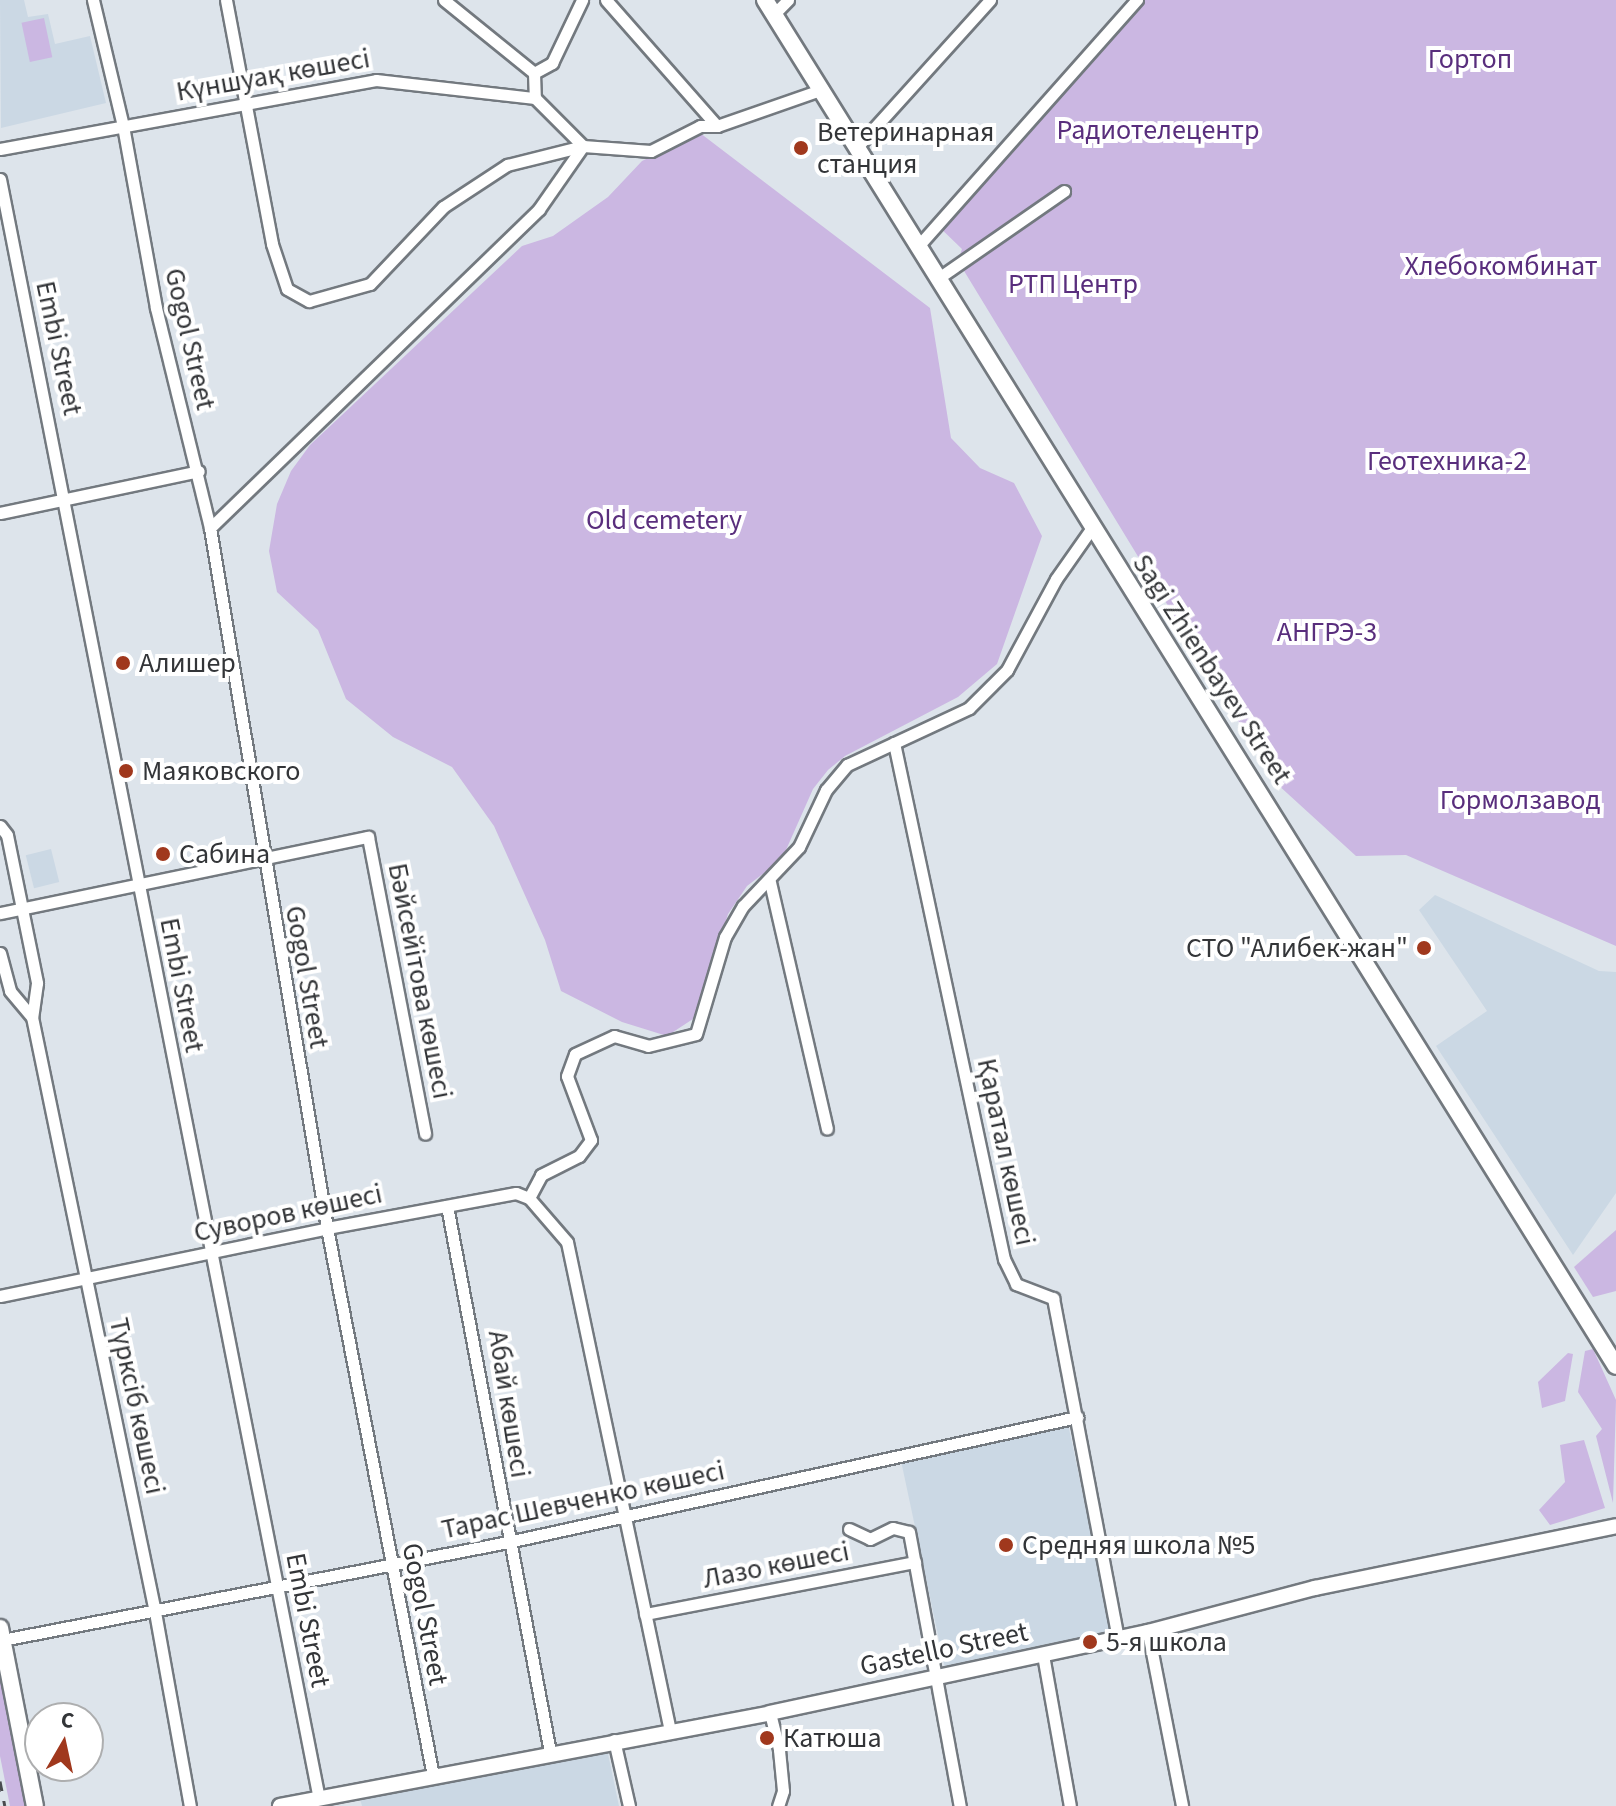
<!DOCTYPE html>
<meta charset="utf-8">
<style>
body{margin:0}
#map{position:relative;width:1616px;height:1806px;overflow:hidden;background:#dde4eb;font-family:"Source Sans 3",sans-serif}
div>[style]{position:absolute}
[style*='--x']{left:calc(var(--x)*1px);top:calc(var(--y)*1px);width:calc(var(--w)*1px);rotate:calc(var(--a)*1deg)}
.built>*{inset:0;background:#cbd8e4;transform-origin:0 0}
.green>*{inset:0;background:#cbb7e2;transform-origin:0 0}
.roads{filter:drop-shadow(2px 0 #73797f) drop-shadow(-2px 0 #73797f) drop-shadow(0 2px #73797f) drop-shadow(0 -2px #73797f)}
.minor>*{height:11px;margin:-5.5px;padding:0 5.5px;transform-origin:5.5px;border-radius:5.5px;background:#fff}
.tertiary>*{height:14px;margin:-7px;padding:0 7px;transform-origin:7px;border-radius:7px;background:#fff}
.secondary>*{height:16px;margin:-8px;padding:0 8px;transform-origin:8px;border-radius:8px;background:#fff}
.rail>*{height:3px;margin-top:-1.5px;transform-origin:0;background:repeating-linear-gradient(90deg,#494c4f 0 10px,transparent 0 20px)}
.dots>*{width:22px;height:22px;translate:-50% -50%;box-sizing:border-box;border:4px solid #fff;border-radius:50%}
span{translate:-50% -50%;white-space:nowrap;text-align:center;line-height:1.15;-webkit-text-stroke:8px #fff;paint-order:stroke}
.park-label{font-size:28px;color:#592e7d}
.street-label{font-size:28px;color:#333538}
.poi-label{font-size:28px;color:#333538}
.left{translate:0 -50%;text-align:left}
.right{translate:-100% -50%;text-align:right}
.north{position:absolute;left:24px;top:1702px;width:80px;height:80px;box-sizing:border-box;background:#fff;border:2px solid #adaeaf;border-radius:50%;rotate:9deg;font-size:22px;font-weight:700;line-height:32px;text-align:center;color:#333538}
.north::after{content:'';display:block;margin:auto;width:28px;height:36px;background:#a0381d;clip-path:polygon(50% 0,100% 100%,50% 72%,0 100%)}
</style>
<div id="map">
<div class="built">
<i style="clip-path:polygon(0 0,24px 0,28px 17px,48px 14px,55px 44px,90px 36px,106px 103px,1px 128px)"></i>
<i style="left:51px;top:849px;width:34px;height:26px;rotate:76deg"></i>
<i style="clip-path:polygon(1435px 895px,1599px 971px,1616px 972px,1616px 1193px,1573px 1255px,1436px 1046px,1487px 1011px,1419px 910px)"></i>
<i style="left:1068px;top:1424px;width:211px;height:171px;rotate:78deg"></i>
<i style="clip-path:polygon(607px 1749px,619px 1806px,362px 1806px,360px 1799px)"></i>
</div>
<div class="green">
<i style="clip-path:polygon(1130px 0,1616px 0,1616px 946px,1406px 855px,1356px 856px,1276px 783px,958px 261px,962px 249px,933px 221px)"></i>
<i style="left:44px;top:18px;width:40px;height:23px;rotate:78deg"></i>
<i style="clip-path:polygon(700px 133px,930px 308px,951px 438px,980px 468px,1014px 483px,1042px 536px,997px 664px,958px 697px,845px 756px,828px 770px,813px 789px,782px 859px,747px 886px,728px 914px,696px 1017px,667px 1036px,622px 1022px,561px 991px,545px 940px,494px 826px,452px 767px,393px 737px,346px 699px,318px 630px,277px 592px,269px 551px,277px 504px,291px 471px,310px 445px,522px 246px,553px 236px,608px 197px,642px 161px)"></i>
<i style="clip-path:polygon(1616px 1230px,1616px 1291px,1593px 1297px,1574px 1267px)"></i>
<i style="clip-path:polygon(1593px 1349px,1616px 1400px,1613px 1503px,1596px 1436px,1602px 1429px,1578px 1392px,1585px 1351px)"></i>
<i style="clip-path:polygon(1568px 1353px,1573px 1354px,1565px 1401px,1542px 1408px,1538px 1382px)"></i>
<i style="clip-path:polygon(1584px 1440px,1605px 1508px,1550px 1525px,1539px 1510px,1565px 1482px,1560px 1445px)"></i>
<i style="clip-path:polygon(0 1677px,25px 1806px,10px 1806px,0 1756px)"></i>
</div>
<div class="roads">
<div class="minor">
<i style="--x:93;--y:0;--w:130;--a:76.6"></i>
<i style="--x:123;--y:126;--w:185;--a:79.7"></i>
<i style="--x:156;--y:308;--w:227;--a:76.2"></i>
<i style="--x:210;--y:528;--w:710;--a:80.51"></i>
<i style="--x:327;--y:1228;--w:558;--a:79.05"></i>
<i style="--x:226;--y:0;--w:248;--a:79.3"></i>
<i style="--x:272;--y:244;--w:47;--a:71.6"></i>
<i style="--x:287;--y:289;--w:25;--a:29"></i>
<i style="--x:309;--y:301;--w:63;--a:-15.6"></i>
<i style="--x:370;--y:284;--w:106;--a:-46.5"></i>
<i style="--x:443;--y:207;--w:77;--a:-33.3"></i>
<i style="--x:507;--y:165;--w:78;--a:-14"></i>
<i style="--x:583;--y:146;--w:68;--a:4.2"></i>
<i style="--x:651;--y:151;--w:55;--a:-27"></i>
<i style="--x:700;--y:126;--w:17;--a:0"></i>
<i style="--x:717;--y:126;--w:112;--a:-19.2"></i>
<i style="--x:444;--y:0;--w:116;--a:39"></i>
<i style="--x:606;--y:0;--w:168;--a:48.6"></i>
<i style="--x:776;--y:12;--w:17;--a:-45"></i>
<i style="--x:534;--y:73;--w:21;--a:-29"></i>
<i style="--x:552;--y:63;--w:70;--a:-64.5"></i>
<i style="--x:534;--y:73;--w:25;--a:88"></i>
<i style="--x:858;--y:146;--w:197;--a:-47.9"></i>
<i style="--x:0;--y:149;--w:382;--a:-10.4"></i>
<i style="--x:376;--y:80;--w:160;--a:6.5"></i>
<i style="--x:535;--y:98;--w:68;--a:45"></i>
<i style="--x:0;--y:179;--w:1651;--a:78.86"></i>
<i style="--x:920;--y:244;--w:327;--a:-48.4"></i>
<i style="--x:940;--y:277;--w:151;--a:-34.7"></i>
<i style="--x:0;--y:513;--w:203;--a:-11.9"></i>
<i style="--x:210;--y:528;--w:458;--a:-44.1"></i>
<i style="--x:539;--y:209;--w:77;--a:-55.1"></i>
<i style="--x:894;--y:743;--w:528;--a:77.97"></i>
<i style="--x:1004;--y:1259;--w:28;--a:64"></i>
<i style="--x:1016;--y:1284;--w:40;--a:21"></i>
<i style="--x:1053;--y:1298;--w:347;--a:79.2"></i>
<i style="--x:0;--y:826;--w:11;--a:52"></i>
<i style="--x:7;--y:835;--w:151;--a:78.5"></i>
<i style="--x:37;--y:983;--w:34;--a:98"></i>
<i style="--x:32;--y:1017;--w:608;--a:78.32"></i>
<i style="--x:155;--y:1612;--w:197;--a:79.8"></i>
<i style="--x:770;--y:882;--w:253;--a:77"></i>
<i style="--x:0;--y:913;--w:376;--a:-11.7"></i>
<i style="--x:368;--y:837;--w:302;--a:79.1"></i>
<i style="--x:0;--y:953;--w:39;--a:75"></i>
<i style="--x:10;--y:991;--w:34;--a:50"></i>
<i style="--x:529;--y:1198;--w:26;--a:-62"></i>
<i style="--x:541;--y:1175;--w:42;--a:-26.6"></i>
<i style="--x:579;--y:1156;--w:20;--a:-53"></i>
<i style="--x:591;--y:1140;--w:68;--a:-110.6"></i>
<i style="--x:567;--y:1076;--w:23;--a:-70"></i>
<i style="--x:575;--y:1054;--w:43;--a:-24.8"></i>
<i style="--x:614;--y:1036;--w:35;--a:16"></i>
<i style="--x:648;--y:1046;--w:49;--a:-14"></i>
<i style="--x:696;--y:1034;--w:101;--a:-73.4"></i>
<i style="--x:725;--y:937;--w:36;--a:-60"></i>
<i style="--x:743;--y:906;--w:81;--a:-46.5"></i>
<i style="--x:799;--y:847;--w:63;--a:-64.7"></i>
<i style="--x:826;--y:790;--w:33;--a:-50"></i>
<i style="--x:847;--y:765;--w:135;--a:-25"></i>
<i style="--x:969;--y:708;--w:54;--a:-45"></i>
<i style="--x:1007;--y:670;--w:103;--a:-61.7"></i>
<i style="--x:1056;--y:579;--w:61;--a:-55"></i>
<i style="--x:447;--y:1206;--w:556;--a:79.32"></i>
<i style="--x:0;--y:1296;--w:334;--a:-11.7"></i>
<i style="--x:327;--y:1228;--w:192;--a:-10.5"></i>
<i style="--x:516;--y:1193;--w:14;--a:21"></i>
<i style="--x:529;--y:1198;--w:58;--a:49.2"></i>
<i style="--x:567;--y:1242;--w:498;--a:78.1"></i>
<i style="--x:849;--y:1529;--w:23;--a:25"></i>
<i style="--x:870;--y:1539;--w:25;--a:-26"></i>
<i style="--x:893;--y:1528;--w:16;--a:14"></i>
<i style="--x:909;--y:1532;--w:279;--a:79.5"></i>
<i style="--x:645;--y:1614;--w:275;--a:-10.9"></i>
<i style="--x:1148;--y:1632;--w:177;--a:78.9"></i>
<i style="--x:2;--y:1640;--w:515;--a:-10.96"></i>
<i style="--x:508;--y:1542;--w:583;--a:-12.39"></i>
<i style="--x:1043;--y:1655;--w:153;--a:79.9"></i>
<i style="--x:770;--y:1713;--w:38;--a:76"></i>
<i style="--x:779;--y:1750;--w:41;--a:84.4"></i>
<i style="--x:783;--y:1791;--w:16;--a:108"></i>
<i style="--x:614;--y:1740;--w:68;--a:77.2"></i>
</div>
<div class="tertiary">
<i style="--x:280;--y:1806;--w:499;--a:-10.7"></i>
<i style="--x:770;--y:1713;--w:387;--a:-12.1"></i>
<i style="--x:1148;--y:1632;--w:173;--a:-14.8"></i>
<i style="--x:1315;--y:1588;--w:307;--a:-11.6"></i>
</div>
<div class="secondary">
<i style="--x:765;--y:0;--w:1609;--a:58.08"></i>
<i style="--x:0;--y:1628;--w:181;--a:78.9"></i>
</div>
</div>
<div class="rail">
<i style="--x:0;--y:1781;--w:25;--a:79"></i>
</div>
<div class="dots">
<i style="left:801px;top:148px;background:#a0381d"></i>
<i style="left:123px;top:663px;background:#a0381d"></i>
<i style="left:126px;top:771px;background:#a0381d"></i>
<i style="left:163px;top:854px;background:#a0381d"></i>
<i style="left:1424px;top:948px;background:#a0381d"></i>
<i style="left:1006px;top:1545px;background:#a0381d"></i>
<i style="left:1090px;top:1642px;background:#a0381d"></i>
<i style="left:767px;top:1738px;background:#a0381d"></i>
</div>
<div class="park-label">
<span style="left:1470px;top:59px">Гортоп</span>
<span style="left:1158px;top:130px">Радиотелецентр</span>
<span style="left:1501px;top:266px">Хлебокомбинат</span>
<span style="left:1073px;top:284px">РТП Центр</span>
<span style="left:1447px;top:461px">Геотехника-2</span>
<span style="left:664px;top:520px">Old cemetery</span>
<span style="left:1327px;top:632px">АНГРЭ-3</span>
<span style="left:1520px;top:800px">Гормолзавод</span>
</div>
<div class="street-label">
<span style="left:273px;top:75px;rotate:-10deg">Күншуақ көшесі</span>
<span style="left:190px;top:339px;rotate:77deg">Gogol Street</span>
<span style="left:59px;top:348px;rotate:78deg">Embi Street</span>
<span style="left:1212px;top:669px;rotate:57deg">Sagi Zhienbayev Street</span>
<span style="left:307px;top:977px;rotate:80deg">Gogol Street</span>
<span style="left:420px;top:981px;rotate:79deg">Бәйсейітова көшесі</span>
<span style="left:182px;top:985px;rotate:79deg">Embi Street</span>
<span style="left:1006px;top:1152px;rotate:78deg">Қаратал көшесі</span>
<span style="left:288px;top:1213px;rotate:-12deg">Суворов көшесі</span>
<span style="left:509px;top:1404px;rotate:81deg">Абай көшесі</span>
<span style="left:137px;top:1406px;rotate:78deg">Түрксіб көшесі</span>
<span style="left:583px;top:1500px;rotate:-12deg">Тарас Шевченко көшесі</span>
<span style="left:776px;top:1565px;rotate:-11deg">Лазо көшесі</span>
<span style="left:425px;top:1614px;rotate:79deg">Gogol Street</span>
<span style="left:308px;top:1620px;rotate:79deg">Embi Street</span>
<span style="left:944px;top:1649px;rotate:-12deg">Gastello Street</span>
</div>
<div class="poi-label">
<span class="left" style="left:817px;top:148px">Ветеринарная<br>станция</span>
<span class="left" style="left:139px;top:663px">Алишер</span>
<span class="left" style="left:142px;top:771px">Маяковского</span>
<span class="left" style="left:179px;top:854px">Сабина</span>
<span class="right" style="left:1408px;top:948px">СТО "Алибек-жан"</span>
<span class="left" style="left:1022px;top:1545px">Средняя школа №5</span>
<span class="left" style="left:1106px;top:1642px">5-я школа</span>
<span class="left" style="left:783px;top:1738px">Катюша</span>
</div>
<div class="north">С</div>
</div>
